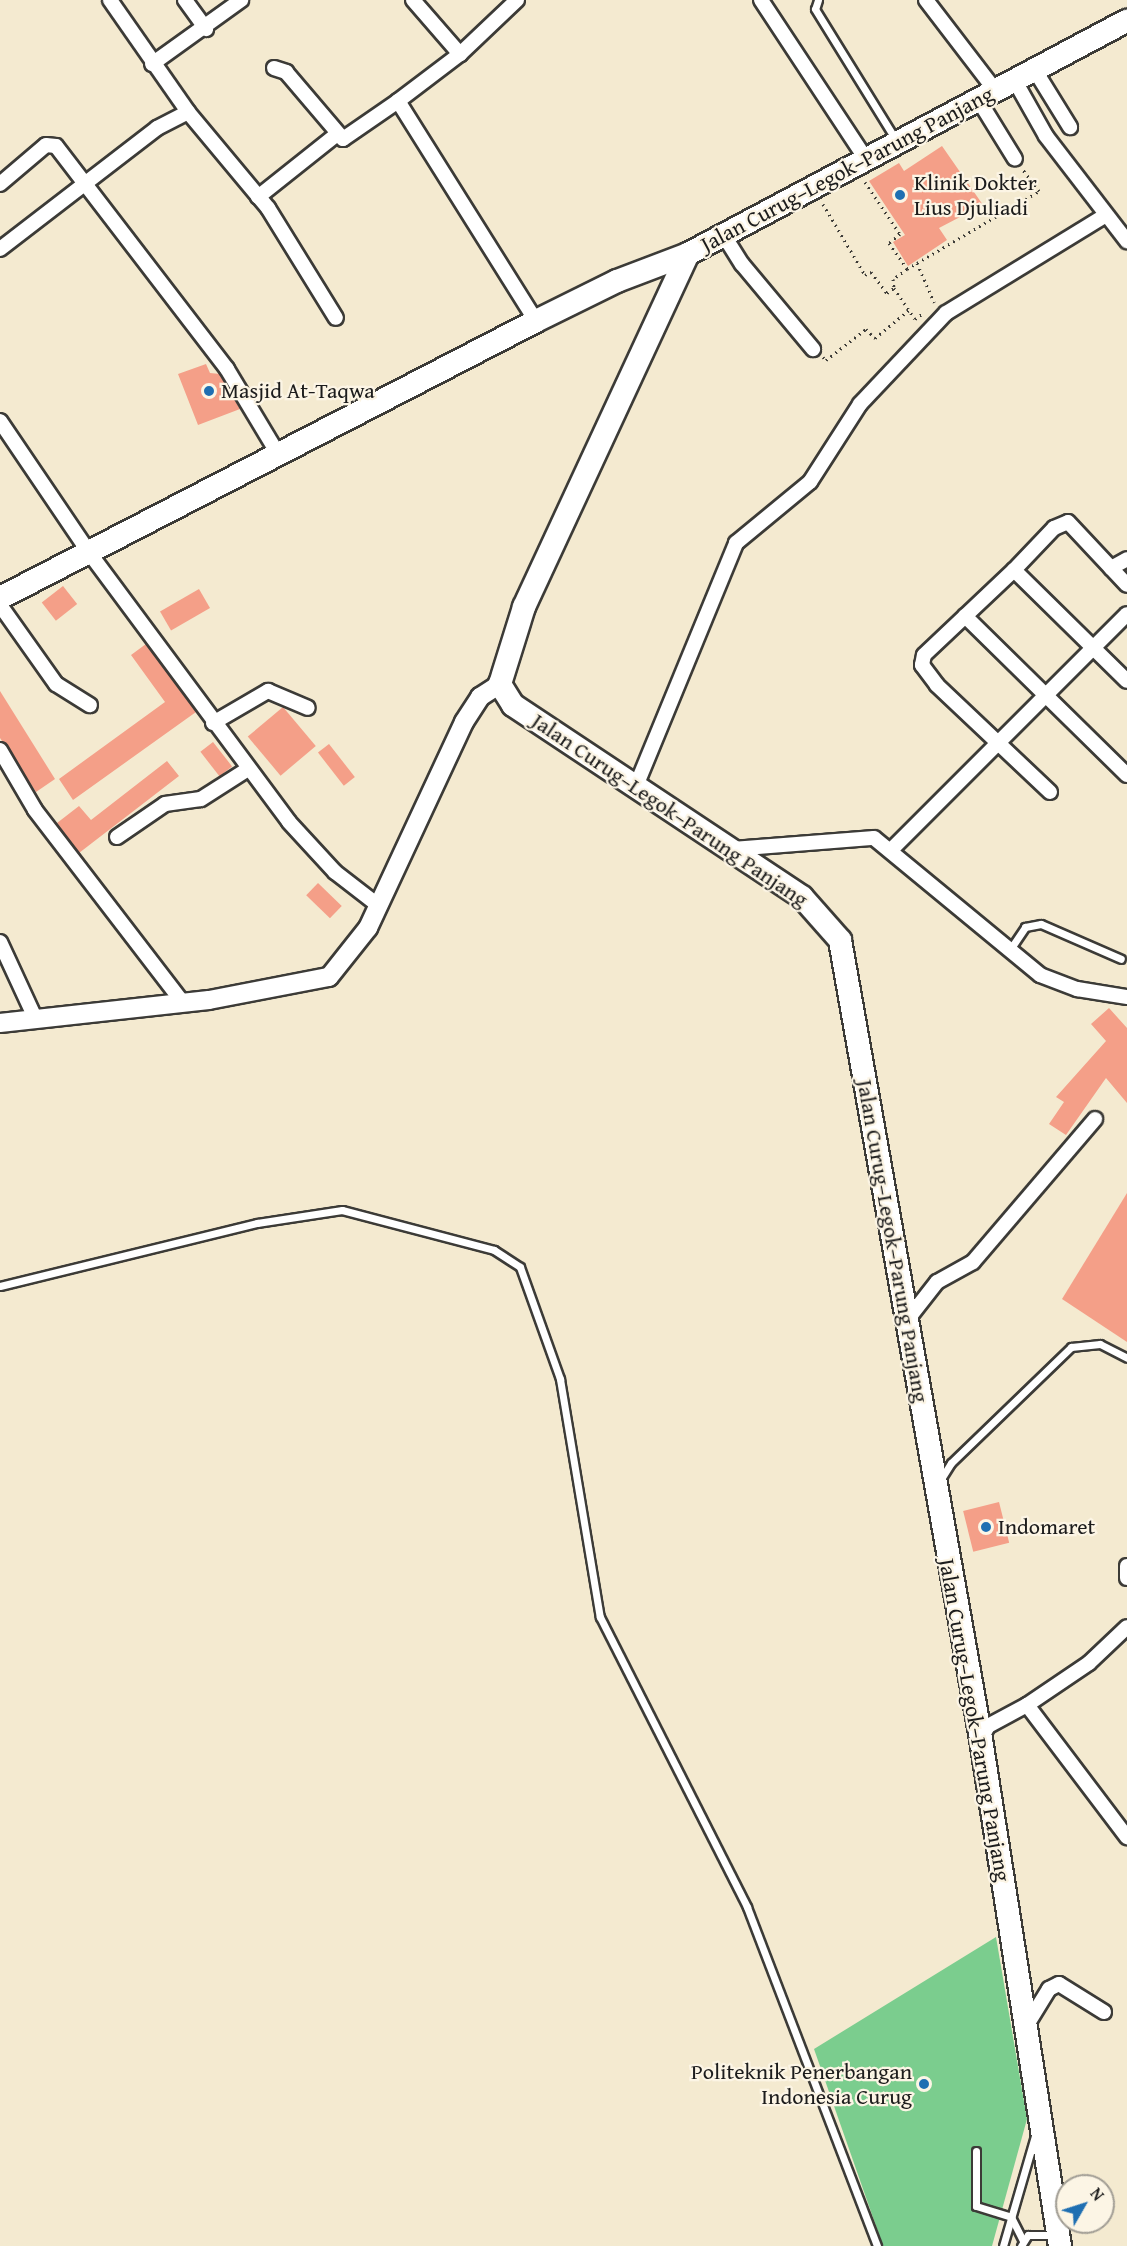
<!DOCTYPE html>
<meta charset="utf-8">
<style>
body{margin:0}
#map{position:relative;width:1127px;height:2246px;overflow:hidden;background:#f4ead0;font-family:"Gentium Book Plus",serif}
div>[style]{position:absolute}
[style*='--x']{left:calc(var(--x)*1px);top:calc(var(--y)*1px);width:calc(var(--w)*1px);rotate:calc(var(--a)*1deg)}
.green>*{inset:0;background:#7bcd8e}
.building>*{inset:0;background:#f49f88;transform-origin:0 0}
.path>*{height:3px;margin-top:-1.5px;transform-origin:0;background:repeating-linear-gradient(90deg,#3c3b37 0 1.5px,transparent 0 6px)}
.roads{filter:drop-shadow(2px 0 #3c3b37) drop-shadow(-2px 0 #3c3b37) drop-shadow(0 2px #3c3b37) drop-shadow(0 -2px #3c3b37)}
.service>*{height:7px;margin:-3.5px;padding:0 3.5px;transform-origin:3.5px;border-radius:3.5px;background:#fff}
.minor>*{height:14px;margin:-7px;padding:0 7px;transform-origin:7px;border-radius:7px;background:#fff}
.tertiary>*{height:18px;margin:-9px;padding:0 9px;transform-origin:9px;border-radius:9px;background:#fff}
.primary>*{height:22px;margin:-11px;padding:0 11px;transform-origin:11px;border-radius:11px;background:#fff}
.dots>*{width:16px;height:16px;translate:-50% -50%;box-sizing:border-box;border:3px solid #fcf5e5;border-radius:50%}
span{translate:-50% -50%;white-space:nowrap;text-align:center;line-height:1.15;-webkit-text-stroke:4.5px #fcf5e5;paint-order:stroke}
.street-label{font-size:22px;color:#1c1c1c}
.poi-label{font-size:22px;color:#1c1c1c}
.left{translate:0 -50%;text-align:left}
.right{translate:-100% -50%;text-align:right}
.north{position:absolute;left:1055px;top:2174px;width:60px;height:60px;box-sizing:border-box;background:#fcf5e5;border:2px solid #a29e95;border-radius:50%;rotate:51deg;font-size:16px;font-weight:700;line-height:24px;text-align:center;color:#1c1c1c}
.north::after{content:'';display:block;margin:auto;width:21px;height:27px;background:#1f6fb2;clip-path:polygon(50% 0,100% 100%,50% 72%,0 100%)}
</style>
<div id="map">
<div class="green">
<i style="clip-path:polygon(996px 1937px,1027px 2119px,992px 2246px,883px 2246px,814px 2049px)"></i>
</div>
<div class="building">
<i style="clip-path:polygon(942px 146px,983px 205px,939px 228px,947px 240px,908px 266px,893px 242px,905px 235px,869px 181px,899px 163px,904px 171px)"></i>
<i style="clip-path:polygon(206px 364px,210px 373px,220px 374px,240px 409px,198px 425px,178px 374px)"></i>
<i style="left:63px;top:586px;width:23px;height:27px;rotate:52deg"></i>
<i style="left:199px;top:589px;width:22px;height:45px;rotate:60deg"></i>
<i style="clip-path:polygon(146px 644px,196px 712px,73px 800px,59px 779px,165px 702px,131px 655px)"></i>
<i style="clip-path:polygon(0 691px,55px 779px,36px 792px,0 738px)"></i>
<i style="left:283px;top:707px;width:51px;height:46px;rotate:50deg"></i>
<i style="left:213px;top:742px;width:31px;height:16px;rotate:52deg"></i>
<i style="left:329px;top:744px;width:42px;height:14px;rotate:52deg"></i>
<i style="clip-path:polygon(167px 761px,179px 776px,79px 853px,57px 823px,79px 806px,91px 820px)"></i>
<i style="left:318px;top:883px;width:33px;height:17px;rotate:44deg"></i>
<i style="clip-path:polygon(1109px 1008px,1127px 1028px,1127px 1103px,1106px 1078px,1066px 1135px,1049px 1124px,1064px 1102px,1056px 1097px,1106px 1041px,1091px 1024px)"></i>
<i style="clip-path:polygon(1127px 1193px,1127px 1342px,1062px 1299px)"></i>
<i style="left:999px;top:1502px;width:42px;height:37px;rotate:76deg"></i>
</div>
<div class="path">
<i style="--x:865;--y:182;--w:63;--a:56.1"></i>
<i style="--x:900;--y:234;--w:14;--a:141"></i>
<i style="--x:889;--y:243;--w:32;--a:55"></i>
<i style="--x:907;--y:269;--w:12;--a:-31"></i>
<i style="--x:917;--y:263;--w:43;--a:66.4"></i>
<i style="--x:823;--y:204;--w:82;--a:59.4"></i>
<i style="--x:865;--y:275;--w:7;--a:-27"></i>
<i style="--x:871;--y:272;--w:26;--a:53"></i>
<i style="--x:887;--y:293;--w:9;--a:-36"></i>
<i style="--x:917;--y:263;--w:142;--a:-30.5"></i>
<i style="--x:1039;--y:191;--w:26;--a:-127"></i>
<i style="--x:907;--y:269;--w:17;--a:144"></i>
<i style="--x:893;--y:279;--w:9;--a:84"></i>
<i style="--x:894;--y:288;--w:37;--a:56"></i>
<i style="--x:915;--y:319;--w:9;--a:-36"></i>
<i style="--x:823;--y:357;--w:4;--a:45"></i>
<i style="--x:826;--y:360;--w:51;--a:-37.8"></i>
<i style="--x:866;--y:329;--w:13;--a:45"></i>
<i style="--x:875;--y:338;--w:44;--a:-39.5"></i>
</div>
<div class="roads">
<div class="service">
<i style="--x:818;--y:0;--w:9;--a:108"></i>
<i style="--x:815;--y:9;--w:154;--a:58.3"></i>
<i style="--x:1009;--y:951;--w:29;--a:-56"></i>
<i style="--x:1025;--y:927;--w:16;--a:-11"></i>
<i style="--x:1041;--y:924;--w:87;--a:23.6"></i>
<i style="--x:0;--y:1286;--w:265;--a:-13.8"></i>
<i style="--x:257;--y:1223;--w:86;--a:-8.7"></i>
<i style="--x:342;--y:1210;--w:157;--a:14.7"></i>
<i style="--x:494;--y:1250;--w:31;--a:33"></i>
<i style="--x:520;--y:1267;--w:119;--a:70.3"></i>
<i style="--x:560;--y:1379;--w:241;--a:80.5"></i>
<i style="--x:600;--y:1617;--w:325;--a:63.1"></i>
<i style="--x:747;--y:1907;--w:363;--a:69"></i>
<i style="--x:941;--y:1479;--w:19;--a:-58"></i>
<i style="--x:951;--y:1463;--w:167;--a:-44"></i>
<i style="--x:1071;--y:1347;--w:29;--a:-6"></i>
<i style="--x:1100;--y:1344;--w:30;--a:27"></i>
<i style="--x:976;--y:2151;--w:55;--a:90"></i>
<i style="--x:976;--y:2206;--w:37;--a:17"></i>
<i style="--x:1011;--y:2217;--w:27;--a:63"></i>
<i style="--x:1003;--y:2246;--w:115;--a:-73.8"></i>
<i style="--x:1021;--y:2246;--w:13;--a:-58"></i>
<i style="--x:1028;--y:2235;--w:28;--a:0"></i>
</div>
<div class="minor">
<i style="--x:110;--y:0;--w:136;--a:55.1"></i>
<i style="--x:188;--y:112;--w:125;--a:50.2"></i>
<i style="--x:268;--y:208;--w:129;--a:58.3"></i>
<i style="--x:185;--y:0;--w:36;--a:54"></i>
<i style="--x:413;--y:0;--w:72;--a:49"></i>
<i style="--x:517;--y:0;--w:79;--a:136.5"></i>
<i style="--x:460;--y:54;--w:78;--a:142.8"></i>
<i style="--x:398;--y:101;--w:260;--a:57.9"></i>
<i style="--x:761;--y:0;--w:191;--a:56.6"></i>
<i style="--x:926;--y:0;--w:113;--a:52.5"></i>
<i style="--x:152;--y:64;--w:110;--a:-35.7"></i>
<i style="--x:274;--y:68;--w:13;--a:18"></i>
<i style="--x:286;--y:72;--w:88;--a:49.6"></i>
<i style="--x:343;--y:139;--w:67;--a:-34.6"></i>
<i style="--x:1036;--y:72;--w:65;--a:58.3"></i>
<i style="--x:1015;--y:81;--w:63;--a:60.6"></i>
<i style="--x:1046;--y:136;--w:133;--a:52.4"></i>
<i style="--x:978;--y:99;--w:70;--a:58.3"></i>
<i style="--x:0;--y:184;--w:60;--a:-40.3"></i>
<i style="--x:46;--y:145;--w:10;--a:6"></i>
<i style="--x:56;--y:146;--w:281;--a:52.5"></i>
<i style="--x:227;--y:369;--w:99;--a:59"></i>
<i style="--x:258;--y:197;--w:100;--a:-38.5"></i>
<i style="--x:730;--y:232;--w:10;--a:101"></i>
<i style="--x:728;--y:242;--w:26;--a:58"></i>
<i style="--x:742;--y:264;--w:111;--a:50.1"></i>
<i style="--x:0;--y:249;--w:198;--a:-37.6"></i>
<i style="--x:157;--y:128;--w:35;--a:-27"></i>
<i style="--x:0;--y:421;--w:157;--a:55.9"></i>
<i style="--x:88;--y:551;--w:337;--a:53.4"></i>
<i style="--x:289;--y:822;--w:68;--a:47.4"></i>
<i style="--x:335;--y:872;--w:56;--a:37.7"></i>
<i style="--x:1111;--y:568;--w:18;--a:-29"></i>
<i style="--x:1014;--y:570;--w:58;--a:-46.4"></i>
<i style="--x:1054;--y:528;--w:15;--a:-23"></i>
<i style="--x:1068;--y:522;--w:86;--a:46.9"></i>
<i style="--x:0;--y:605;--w:97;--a:54.7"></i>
<i style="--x:56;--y:684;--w:40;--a:32"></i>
<i style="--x:965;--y:616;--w:227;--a:44.5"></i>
<i style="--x:213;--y:723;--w:64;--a:-30.2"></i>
<i style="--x:268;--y:691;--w:43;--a:23"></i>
<i style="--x:0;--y:750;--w:69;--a:59.7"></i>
<i style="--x:35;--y:810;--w:243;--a:52.5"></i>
<i style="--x:636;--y:786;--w:263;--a:-67.6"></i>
<i style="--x:736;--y:543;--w:96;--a:-39.5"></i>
<i style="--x:810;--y:482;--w:93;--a:-57.3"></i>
<i style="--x:860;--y:404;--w:125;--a:-46.6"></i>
<i style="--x:946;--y:313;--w:185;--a:-31.5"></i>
<i style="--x:1050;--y:792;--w:156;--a:-136.6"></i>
<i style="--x:937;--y:685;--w:25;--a:-127"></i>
<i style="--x:922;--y:665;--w:10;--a:-79"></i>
<i style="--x:924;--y:655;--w:124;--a:-43.4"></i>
<i style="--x:1014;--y:570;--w:158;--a:44.5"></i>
<i style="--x:117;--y:837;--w:58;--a:-34.5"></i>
<i style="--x:165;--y:804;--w:36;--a:-8"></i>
<i style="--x:201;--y:799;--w:56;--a:-32.6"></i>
<i style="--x:733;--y:849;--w:141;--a:-4.5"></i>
<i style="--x:874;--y:838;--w:215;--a:39.5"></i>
<i style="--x:1040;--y:975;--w:40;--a:21"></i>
<i style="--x:1077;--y:989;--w:51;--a:9.1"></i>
<i style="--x:892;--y:849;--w:332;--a:-45"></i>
<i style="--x:0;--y:942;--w:86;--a:65.2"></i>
<i style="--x:908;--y:1319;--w:47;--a:-51.9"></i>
<i style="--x:937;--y:1282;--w:41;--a:-29.1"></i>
<i style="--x:973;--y:1262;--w:188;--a:-49.5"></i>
<i style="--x:1127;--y:1566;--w:12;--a:90"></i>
<i style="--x:1027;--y:1705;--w:75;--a:-34.1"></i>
<i style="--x:1089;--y:1663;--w:52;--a:-43.5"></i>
<i style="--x:981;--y:1739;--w:15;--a:-62"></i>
<i style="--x:988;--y:1726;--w:44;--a:-28.3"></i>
<i style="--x:1027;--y:1705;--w:166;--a:52.9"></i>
<i style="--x:1025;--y:2028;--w:46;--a:-58.4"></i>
<i style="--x:1049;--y:1989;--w:11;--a:-27"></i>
<i style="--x:1059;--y:1984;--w:53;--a:31.9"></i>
</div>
<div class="tertiary">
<i style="--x:0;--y:1023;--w:210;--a:-6.3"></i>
<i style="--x:209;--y:1000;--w:122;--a:-10.9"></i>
<i style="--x:329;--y:977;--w:63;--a:-51.5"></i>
<i style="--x:368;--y:928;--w:227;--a:-65"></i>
<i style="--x:464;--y:722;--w:30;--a:-57"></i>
<i style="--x:480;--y:697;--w:24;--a:-33"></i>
</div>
<div class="primary">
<i style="--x:0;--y:598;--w:603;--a:-27.33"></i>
<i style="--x:536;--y:321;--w:90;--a:-26.3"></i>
<i style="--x:617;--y:281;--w:76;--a:-20.8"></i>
<i style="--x:1060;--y:2246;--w:513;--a:-98.86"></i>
<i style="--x:981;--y:1739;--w:811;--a:-100.01"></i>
<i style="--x:840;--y:940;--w:57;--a:-131.5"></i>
<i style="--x:802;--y:897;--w:347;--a:-146.4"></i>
<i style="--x:513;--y:705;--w:25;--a:-122"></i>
<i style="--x:500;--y:684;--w:81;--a:-72.7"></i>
<i style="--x:524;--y:607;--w:389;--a:-65.1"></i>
<i style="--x:688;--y:254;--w:497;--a:-28"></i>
</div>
</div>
<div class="dots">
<i style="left:900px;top:195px;background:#1f6fb2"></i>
<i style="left:209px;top:391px;background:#1f6fb2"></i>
<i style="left:986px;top:1527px;background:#1f6fb2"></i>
<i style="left:924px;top:2084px;background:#1f6fb2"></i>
</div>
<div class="street-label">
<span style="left:847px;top:169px;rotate:-28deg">Jalan Curug–Legok–Parung Panjang</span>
<span style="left:670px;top:810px;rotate:34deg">Jalan Curug–Legok–Parung Panjang</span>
<span style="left:893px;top:1241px;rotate:80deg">Jalan Curug–Legok–Parung Panjang</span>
<span style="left:975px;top:1720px;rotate:80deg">Jalan Curug–Legok–Parung Panjang</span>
</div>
<div class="poi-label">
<span class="left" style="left:914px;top:195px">Klinik Dokter<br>Lius Djuliadi</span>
<span class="left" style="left:221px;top:391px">Masjid At-Taqwa</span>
<span class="left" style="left:998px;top:1527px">Indomaret</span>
<span class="right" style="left:912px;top:2084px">Politeknik Penerbangan<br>Indonesia Curug</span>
</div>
<div class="north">N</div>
</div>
